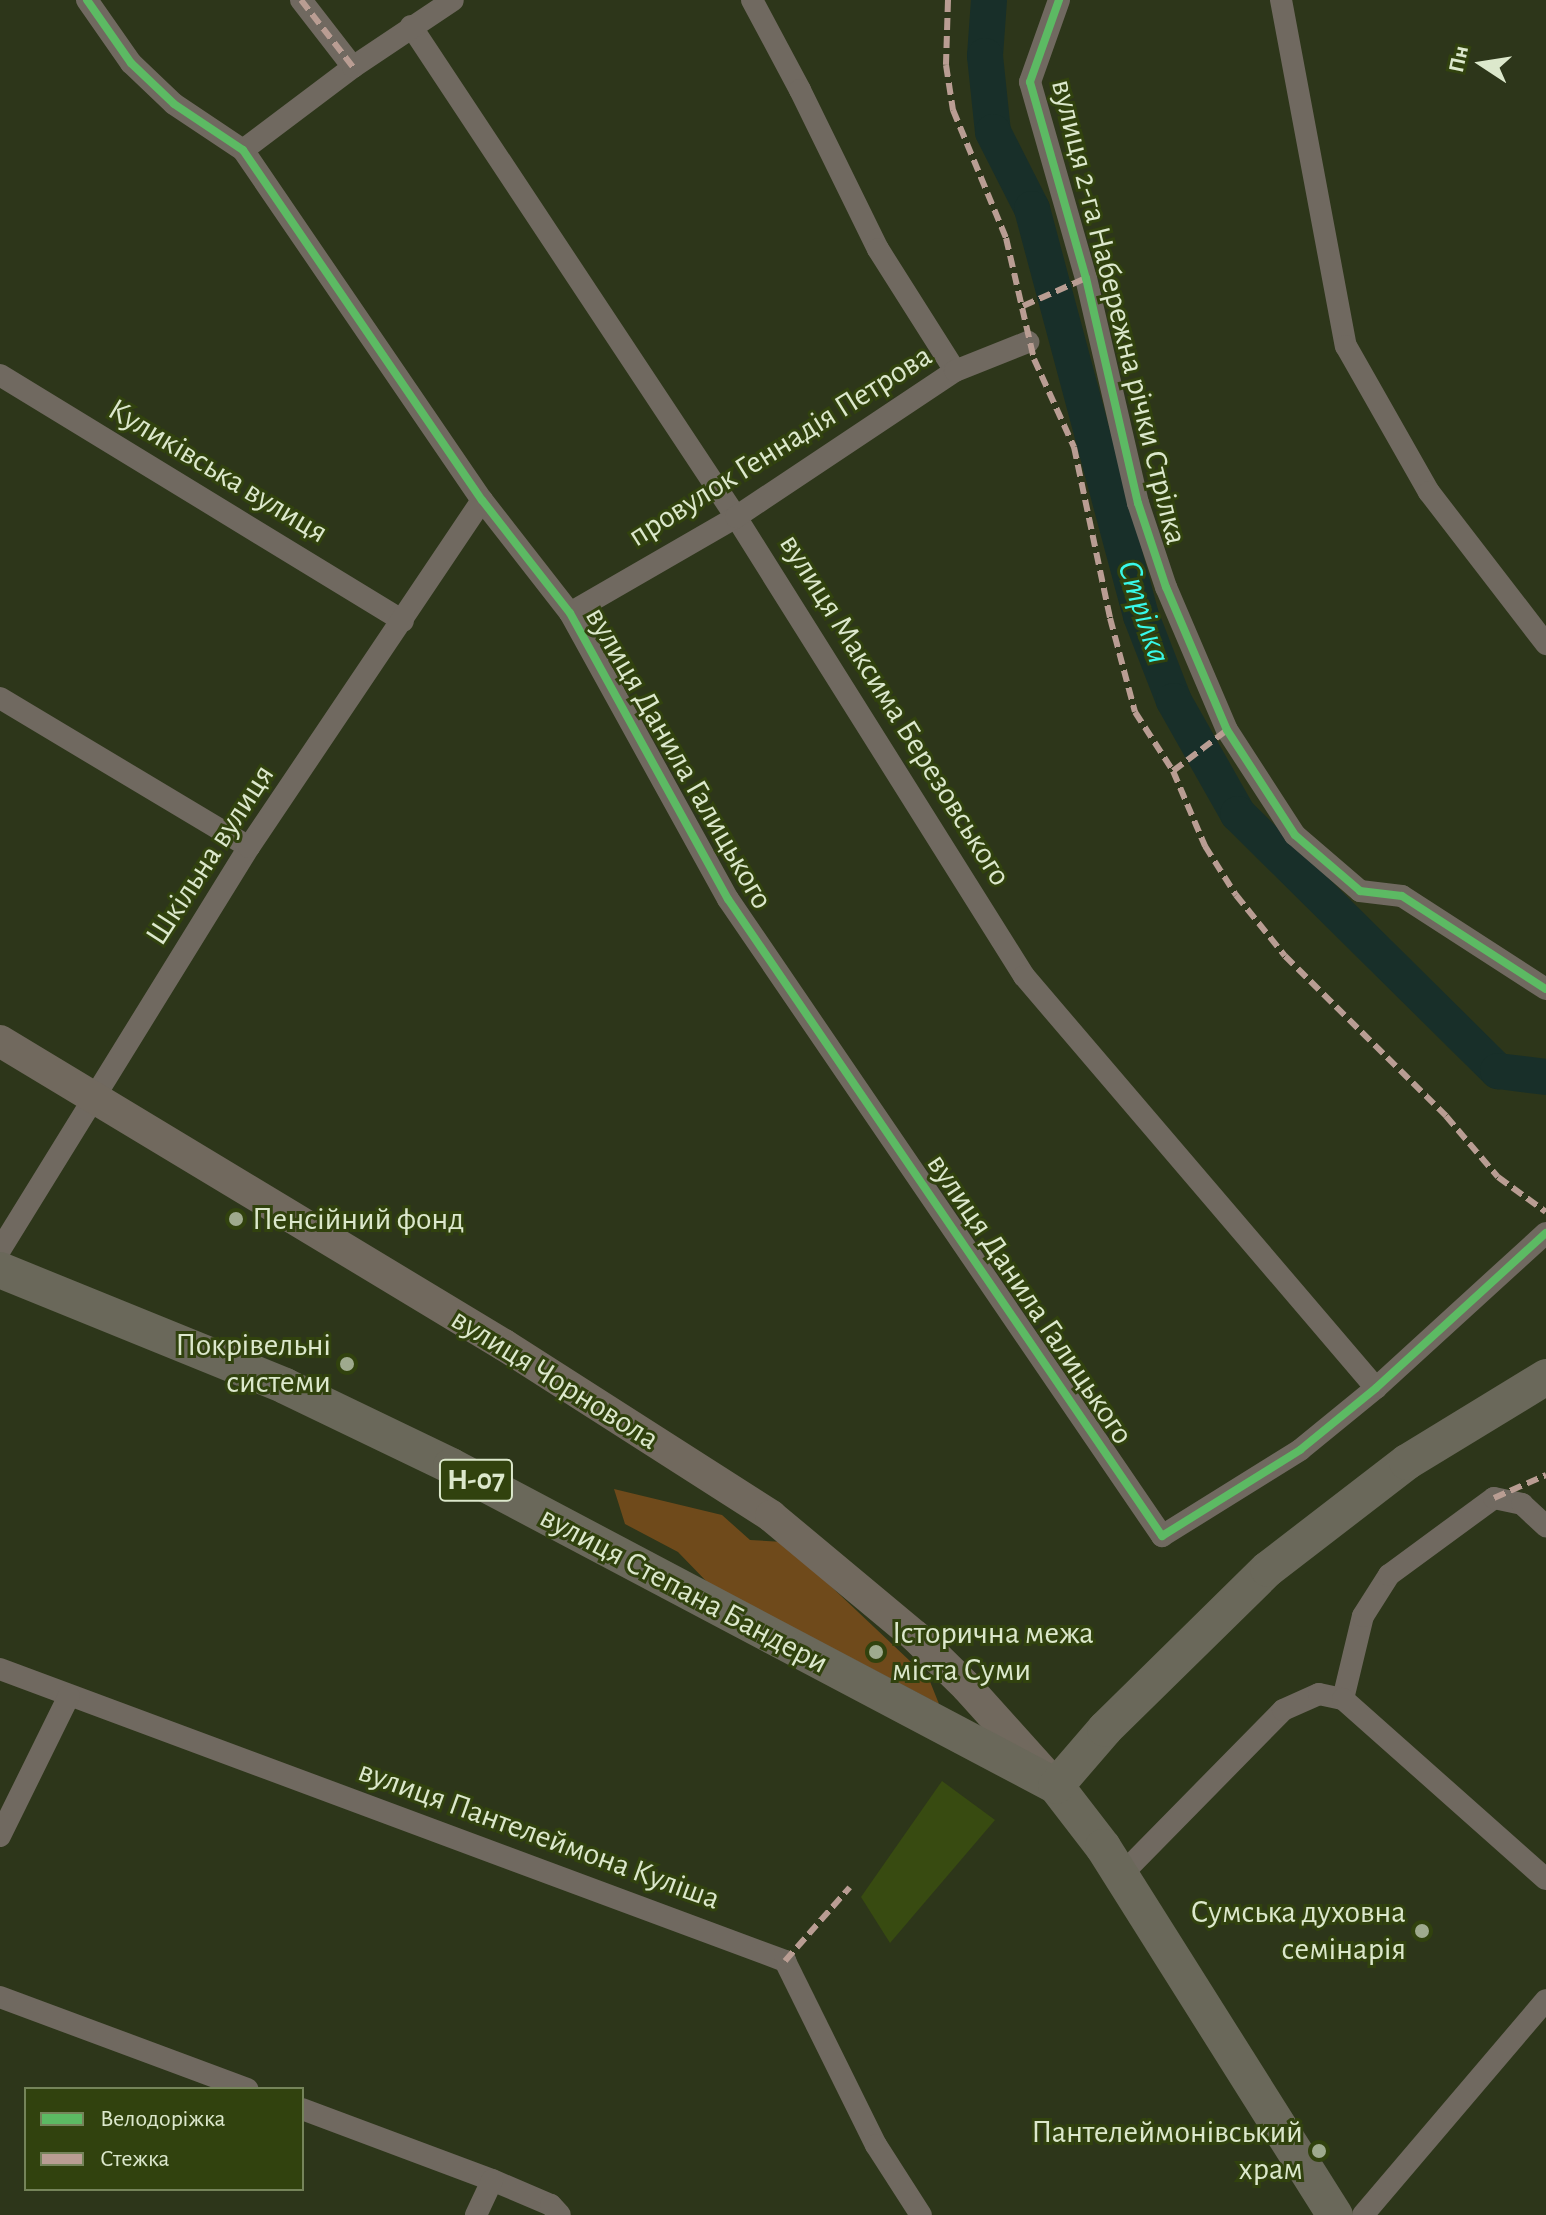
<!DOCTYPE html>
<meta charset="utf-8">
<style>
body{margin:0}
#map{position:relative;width:1546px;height:2215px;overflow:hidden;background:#2d361a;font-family:"Alegreya Sans",sans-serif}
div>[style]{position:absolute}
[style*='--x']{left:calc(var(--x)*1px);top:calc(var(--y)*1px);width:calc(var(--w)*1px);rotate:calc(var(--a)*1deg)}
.built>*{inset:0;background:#384b11}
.green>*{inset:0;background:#6f4a1b}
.river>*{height:36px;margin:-18px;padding:0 18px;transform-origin:18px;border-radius:18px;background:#182f29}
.minor>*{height:22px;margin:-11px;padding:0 11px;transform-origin:11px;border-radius:11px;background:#706960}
.secondary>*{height:32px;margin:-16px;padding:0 16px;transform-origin:16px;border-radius:16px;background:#71695e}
.primary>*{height:36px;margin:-18px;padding:0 18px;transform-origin:18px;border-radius:18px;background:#6a685a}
.quiet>*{height:6px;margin-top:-3px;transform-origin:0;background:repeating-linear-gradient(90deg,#b99d93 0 12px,transparent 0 18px)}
.cycleway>*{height:8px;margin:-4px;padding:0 4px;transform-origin:4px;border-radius:4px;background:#5cba63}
.dots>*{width:22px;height:22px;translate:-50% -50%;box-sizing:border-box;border:4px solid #31420e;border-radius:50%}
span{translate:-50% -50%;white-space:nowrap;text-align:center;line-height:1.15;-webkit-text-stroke:6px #31420e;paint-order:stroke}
.shield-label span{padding:2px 6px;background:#31420e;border:2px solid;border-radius:6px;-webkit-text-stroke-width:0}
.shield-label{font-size:30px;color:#dce8cc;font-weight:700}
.street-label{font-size:32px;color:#dce8cc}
.poi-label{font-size:32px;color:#dce8cc}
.left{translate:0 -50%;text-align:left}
.right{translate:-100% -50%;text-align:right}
.water-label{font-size:34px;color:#38f9e9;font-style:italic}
.legend{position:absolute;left:24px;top:2087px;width:280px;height:104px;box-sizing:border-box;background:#31420e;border:2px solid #75845a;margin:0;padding:10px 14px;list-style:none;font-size:24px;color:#dce8cc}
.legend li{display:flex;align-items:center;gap:16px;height:40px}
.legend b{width:40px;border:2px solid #75845a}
.north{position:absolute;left:1442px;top:24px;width:80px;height:80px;-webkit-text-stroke:6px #31420e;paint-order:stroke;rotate:282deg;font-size:22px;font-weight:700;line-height:32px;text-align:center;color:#dce8cc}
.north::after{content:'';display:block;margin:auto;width:28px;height:36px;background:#dce8cc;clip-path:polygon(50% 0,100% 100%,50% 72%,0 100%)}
</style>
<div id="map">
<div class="built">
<i style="clip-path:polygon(942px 1781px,995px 1820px,890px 1943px,861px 1897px)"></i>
</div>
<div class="green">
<i style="clip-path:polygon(614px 1489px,722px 1515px,750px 1540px,784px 1542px,929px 1679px,939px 1704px,708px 1583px,678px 1552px,625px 1524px)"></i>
</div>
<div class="river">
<i style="--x:989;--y:0;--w:56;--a:94.1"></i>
<i style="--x:985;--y:56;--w:76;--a:84"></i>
<i style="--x:993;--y:132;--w:86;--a:63.1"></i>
<i style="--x:1032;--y:209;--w:421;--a:75"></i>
<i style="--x:1141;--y:616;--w:91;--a:68.8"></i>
<i style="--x:1174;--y:701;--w:130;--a:60.5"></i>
<i style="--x:1238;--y:814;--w:366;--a:44.7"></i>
<i style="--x:1498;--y:1071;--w:48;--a:7.1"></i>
</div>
<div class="minor">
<i style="--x:87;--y:0;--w:77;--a:55.1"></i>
<i style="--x:131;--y:63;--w:59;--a:43.6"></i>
<i style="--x:174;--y:104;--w:83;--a:33.7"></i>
<i style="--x:243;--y:150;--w:424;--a:55.7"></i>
<i style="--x:482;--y:500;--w:143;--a:52.1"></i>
<i style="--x:570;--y:613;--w:327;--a:61.1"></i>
<i style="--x:728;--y:899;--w:771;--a:55.73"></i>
<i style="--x:1162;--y:1536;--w:163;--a:-31.9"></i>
<i style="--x:1300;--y:1450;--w:98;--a:-39.2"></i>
<i style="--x:1376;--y:1388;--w:230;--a:-42.4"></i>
<i style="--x:301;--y:0;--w:85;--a:52.2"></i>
<i style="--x:752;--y:0;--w:102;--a:61.9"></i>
<i style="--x:800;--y:90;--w:177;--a:63.9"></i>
<i style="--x:878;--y:249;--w:144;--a:57.7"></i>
<i style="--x:1059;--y:0;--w:87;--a:109.5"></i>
<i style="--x:1030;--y:82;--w:204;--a:74.1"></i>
<i style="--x:1086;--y:278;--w:231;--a:77"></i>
<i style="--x:1138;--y:503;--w:89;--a:71.6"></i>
<i style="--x:1166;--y:587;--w:155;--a:66.9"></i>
<i style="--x:1227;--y:730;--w:125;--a:57.1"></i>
<i style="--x:1295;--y:835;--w:86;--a:40.7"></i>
<i style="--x:1360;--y:891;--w:42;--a:6.8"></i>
<i style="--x:1402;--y:896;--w:171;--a:32.9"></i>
<i style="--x:1281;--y:0;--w:352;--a:79.4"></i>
<i style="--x:1346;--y:346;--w:168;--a:60.4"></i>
<i style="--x:1429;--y:492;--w:192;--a:52.4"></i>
<i style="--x:411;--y:26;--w:589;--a:56.5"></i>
<i style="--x:736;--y:517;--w:542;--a:57.89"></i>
<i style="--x:1024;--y:976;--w:542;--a:49.49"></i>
<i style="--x:243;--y:150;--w:138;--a:-37"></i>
<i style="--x:353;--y:67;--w:120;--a:-33.8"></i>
<i style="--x:0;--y:375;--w:472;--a:31.4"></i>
<i style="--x:570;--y:613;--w:192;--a:-30"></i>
<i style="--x:736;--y:517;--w:263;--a:-33.7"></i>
<i style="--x:955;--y:371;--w:79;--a:-21.7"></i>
<i style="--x:0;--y:698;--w:290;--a:30.9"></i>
<i style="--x:0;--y:1250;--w:474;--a:-58.3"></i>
<i style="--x:249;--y:847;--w:418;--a:-56.1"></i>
<i style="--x:0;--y:1669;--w:838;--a:20.4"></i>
<i style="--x:785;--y:1961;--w:205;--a:63.7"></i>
<i style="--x:876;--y:2145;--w:83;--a:57.3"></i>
<i style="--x:1343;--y:1699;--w:85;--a:-76.5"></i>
<i style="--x:1363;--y:1616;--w:49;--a:-57.6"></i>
<i style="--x:1389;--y:1575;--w:130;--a:-36.3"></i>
<i style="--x:1494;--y:1498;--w:29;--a:12"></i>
<i style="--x:1522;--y:1504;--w:33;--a:43"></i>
<i style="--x:0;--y:1836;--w:156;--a:-63.8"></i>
<i style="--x:1121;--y:1875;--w:231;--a:-45.5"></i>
<i style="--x:1283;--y:1710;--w:39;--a:-24"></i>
<i style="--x:1319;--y:1694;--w:25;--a:12"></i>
<i style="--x:1343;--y:1699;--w:271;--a:41.6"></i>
<i style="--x:0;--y:1997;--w:264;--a:20.4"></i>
<i style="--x:302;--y:2109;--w:203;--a:20.5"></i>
<i style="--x:492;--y:2180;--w:64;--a:23"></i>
<i style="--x:551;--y:2205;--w:13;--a:48"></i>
<i style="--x:476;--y:2215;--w:38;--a:-65"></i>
<i style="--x:1363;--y:2215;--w:282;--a:-49.6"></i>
</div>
<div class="secondary">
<i style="--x:0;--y:1041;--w:589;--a:31.1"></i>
<i style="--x:504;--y:1345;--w:317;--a:32.6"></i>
<i style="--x:771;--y:1516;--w:187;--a:39.8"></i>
<i style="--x:915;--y:1636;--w:73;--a:44.4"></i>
<i style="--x:967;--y:1687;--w:122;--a:48"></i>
</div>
<div class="primary">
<i style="--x:0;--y:1270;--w:308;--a:22.1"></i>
<i style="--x:285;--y:1386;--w:184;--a:25.7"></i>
<i style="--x:451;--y:1466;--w:684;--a:27.88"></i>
<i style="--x:1056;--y:1786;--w:77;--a:52.4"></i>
<i style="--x:1103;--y:1847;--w:435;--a:57.8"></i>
<i style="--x:1056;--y:1786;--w:75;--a:-49.3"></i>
<i style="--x:1105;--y:1729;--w:228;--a:-44.5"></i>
<i style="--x:1268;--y:1569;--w:175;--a:-37.6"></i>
<i style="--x:1407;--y:1462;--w:163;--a:-31.4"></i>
</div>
<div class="quiet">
<i style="--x:301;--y:0;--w:85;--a:52.2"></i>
<i style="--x:948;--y:0;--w:65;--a:91.8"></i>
<i style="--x:946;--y:65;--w:46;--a:81.2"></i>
<i style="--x:953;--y:110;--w:139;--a:67.5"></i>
<i style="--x:1006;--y:238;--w:124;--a:77"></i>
<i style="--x:1034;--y:359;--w:97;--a:65.6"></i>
<i style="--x:1074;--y:447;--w:175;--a:78.1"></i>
<i style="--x:1110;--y:618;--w:97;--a:75.1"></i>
<i style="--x:1135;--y:712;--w:70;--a:57.2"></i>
<i style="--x:1173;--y:771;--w:82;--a:66.9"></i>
<i style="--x:1205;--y:846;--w:58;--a:57.7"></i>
<i style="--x:1236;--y:895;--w:78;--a:51.2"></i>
<i style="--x:1285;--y:956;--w:227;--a:44.8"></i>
<i style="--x:1446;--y:1116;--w:80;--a:49.6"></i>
<i style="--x:1498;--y:1177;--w:59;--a:36.1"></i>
<i style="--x:1023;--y:306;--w:69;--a:-24"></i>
<i style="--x:1173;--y:771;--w:68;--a:-37.2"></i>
<i style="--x:1494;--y:1498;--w:57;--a:-23.9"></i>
<i style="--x:785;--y:1961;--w:98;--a:-48.7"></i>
</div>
<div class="cycleway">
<i style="--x:87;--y:0;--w:77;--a:55.1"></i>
<i style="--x:131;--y:63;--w:59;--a:43.6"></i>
<i style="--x:174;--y:104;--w:83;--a:33.7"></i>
<i style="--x:243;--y:150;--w:424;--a:55.7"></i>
<i style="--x:482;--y:500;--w:143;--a:52.1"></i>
<i style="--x:570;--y:613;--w:327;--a:61.1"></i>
<i style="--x:728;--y:899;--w:771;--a:55.73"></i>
<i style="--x:1162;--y:1536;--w:163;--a:-31.9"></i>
<i style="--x:1300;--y:1450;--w:98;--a:-39.2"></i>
<i style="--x:1376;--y:1388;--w:230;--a:-42.4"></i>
<i style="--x:1059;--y:0;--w:87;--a:109.5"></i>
<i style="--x:1030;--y:82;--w:204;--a:74.1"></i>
<i style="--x:1086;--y:278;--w:231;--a:77"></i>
<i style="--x:1138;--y:503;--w:89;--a:71.6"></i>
<i style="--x:1166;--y:587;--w:155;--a:66.9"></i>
<i style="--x:1227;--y:730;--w:125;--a:57.1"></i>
<i style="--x:1295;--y:835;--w:86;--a:40.7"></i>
<i style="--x:1360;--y:891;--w:42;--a:6.8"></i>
<i style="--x:1402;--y:896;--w:171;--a:32.9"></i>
</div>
<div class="dots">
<i style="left:236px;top:1219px;background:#9faa8e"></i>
<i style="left:347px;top:1364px;background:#9faa8e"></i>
<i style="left:876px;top:1652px;background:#9faa8e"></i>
<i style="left:1422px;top:1931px;background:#9faa8e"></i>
<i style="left:1319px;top:2151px;background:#9faa8e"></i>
</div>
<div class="shield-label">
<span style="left:476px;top:1480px">Н-07</span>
</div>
<div class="street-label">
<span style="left:1119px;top:312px;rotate:76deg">вулиця 2-га Набережна річки Стрілка</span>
<span style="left:780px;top:446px;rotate:-32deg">провулок Геннадія Петрова</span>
<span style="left:218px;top:471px;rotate:31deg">Куликівська вулиця</span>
<span style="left:895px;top:710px;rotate:58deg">вулиця Максима Березовського</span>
<span style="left:679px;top:758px;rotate:60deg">вулиця Данила Галицького</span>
<span style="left:210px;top:855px;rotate:-57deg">Шкільна вулиця</span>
<span style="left:1030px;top:1299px;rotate:56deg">вулиця Данила Галицького</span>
<span style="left:555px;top:1379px;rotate:32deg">вулиця Чорновола</span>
<span style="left:684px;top:1590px;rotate:28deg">вулиця Степана Бандери</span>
<span style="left:539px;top:1835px;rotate:20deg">вулиця Пантелеймона Куліша</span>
</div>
<div class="poi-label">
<span class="left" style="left:252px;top:1219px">Пенсійний фонд</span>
<span class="right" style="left:331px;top:1364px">Покрівельні<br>системи</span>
<span class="left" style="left:892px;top:1652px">Історична межа<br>міста Суми</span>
<span class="right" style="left:1406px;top:1931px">Сумська духовна<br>семінарія</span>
<span class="right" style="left:1303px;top:2151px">Пантелеймонівський<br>храм</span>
</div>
<div class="water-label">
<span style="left:1143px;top:612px;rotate:72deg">Стрілка</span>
</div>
<ul class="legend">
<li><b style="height:10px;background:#5cba63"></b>Велодоріжка</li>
<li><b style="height:10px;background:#b99d93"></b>Стежка</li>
</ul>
<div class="north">Пн</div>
</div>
